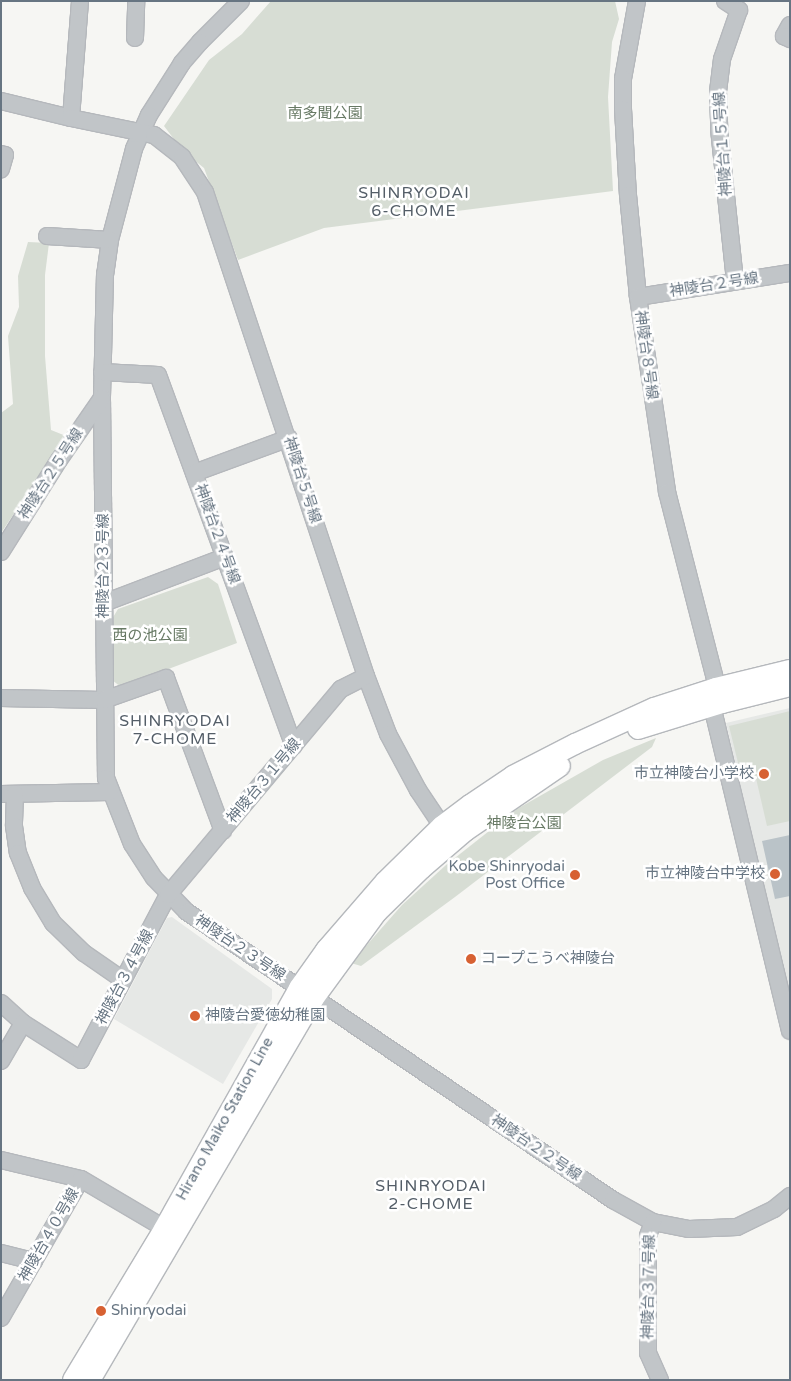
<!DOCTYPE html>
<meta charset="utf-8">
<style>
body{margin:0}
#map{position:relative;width:791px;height:1381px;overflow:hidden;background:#f6f6f3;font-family:"Varela Round","Noto Sans JP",sans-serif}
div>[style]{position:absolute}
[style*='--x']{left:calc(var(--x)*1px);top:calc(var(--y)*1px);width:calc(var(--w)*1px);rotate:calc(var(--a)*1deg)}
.built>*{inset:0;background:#e6e8e6}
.green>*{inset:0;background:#d7ddd4}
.water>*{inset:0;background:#bac3c8}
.roads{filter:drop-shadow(1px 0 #b5b8bc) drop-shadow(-1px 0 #b5b8bc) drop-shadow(0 1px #b5b8bc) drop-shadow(0 -1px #b5b8bc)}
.minor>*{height:16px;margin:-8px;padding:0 8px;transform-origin:8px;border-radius:8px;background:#c1c5c8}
.major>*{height:20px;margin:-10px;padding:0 10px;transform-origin:10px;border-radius:10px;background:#fff}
.dots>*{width:14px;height:14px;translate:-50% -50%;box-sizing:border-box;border:2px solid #fff;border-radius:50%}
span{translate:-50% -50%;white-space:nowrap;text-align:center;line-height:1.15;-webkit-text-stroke:5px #fff;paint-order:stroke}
.park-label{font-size:15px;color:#687a65}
.street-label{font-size:15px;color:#677582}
.poi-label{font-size:15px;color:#677582}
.right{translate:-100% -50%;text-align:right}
.left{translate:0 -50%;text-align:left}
.neighbourhood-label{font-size:16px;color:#545e68;letter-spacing:1px}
.frame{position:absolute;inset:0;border:2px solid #677582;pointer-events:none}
</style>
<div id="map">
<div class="built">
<i style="clip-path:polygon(790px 708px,790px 998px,726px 723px)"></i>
<i style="clip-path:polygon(172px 917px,272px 989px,272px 999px,223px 1084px,114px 1019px,167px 918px)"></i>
</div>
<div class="green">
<i style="clip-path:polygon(271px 1px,615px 1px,619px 19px,612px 42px,608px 97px,613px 191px,324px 228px,238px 260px,204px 168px,183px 151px,164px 126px,209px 60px,242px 34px)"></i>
<i style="clip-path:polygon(28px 242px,49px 243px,45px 275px,45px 356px,51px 430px,66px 436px,1px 533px,1px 413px,13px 404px,8px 336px,19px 307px,18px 276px)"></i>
<i style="clip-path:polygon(208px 577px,218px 584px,237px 643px,121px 687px,112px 680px,112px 619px,118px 609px)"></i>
<i style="clip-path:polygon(790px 711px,790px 821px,767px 826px,755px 774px,741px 775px,729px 726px)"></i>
<i style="clip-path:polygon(656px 738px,652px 747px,455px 897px,361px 966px,351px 963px,402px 905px,446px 865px,517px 809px,603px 760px)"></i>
</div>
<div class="water">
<i style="clip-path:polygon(790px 835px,790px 896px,775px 899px,762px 841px)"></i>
</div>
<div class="roads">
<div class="minor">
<i style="--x:241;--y:1;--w:58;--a:135"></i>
<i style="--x:200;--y:42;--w:28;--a:131"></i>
<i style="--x:182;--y:63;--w:62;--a:122.4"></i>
<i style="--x:149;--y:115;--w:37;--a:114"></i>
<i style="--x:134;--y:149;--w:94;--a:104.8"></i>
<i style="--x:110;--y:240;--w:34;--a:98"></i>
<i style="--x:105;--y:274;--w:124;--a:91.4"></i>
<i style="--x:102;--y:398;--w:380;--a:89.4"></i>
<i style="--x:106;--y:778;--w:71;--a:68.5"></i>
<i style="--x:132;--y:844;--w:40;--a:57.1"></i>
<i style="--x:154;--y:878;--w:47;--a:45.9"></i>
<i style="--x:187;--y:912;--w:514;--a:34.06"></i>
<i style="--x:613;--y:1200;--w:46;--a:28.8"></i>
<i style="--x:653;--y:1222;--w:37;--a:11"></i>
<i style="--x:689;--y:1229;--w:48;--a:-2.4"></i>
<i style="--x:737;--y:1227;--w:41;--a:-25.9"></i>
<i style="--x:774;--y:1209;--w:21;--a:-39"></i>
<i style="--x:637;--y:1;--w:79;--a:100.2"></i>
<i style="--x:623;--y:79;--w:30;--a:90"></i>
<i style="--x:623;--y:109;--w:86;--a:86.7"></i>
<i style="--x:628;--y:195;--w:102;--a:84.4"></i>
<i style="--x:638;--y:297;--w:197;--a:81.5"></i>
<i style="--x:667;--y:492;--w:213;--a:75.6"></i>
<i style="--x:725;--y:1;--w:17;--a:33"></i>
<i style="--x:739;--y:10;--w:52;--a:109.1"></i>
<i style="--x:722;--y:59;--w:33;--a:97"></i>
<i style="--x:718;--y:92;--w:37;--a:88"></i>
<i style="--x:719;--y:129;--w:152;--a:84"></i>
<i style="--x:790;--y:25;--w:13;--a:119"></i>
<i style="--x:784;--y:36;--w:7;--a:27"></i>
<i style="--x:135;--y:38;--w:37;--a:-88"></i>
<i style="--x:1;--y:101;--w:72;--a:13.7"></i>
<i style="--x:71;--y:118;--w:117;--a:-85.6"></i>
<i style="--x:71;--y:118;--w:85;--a:11.6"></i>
<i style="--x:154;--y:135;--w:36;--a:38"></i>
<i style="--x:182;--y:157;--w:42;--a:56.7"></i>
<i style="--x:205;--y:192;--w:510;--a:71.6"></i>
<i style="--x:366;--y:676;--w:62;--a:69.2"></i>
<i style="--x:388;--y:734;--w:64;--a:61.8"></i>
<i style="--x:418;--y:790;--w:43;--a:56.3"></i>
<i style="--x:442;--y:826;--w:11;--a:38"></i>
<i style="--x:1;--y:154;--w:4;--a:14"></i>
<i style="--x:5;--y:155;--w:15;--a:106"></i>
<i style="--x:47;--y:236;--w:63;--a:3.6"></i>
<i style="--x:638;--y:297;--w:154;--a:-9"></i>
<i style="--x:102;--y:372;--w:56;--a:3.1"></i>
<i style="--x:158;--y:375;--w:395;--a:69.9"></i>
<i style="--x:194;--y:473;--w:101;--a:-20.2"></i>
<i style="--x:1;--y:552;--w:109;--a:-57.8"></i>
<i style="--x:59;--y:460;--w:75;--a:-55.3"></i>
<i style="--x:104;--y:603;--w:129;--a:-20.8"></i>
<i style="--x:1;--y:698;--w:103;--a:1.1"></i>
<i style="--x:104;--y:700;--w:66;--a:-19.5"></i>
<i style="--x:166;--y:678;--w:163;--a:69.6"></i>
<i style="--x:712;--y:706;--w:334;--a:76.5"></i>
<i style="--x:1;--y:794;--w:109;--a:-1.1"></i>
<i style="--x:15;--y:794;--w:32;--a:92"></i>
<i style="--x:14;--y:826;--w:27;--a:82"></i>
<i style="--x:18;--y:853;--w:38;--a:68"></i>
<i style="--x:32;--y:888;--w:41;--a:59"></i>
<i style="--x:53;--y:923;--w:43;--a:44.1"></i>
<i style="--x:84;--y:953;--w:47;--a:34.7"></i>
<i style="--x:1;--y:1003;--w:30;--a:42"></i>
<i style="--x:23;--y:1023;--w:69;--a:32.5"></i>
<i style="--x:81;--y:1060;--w:187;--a:-62.2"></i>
<i style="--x:168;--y:895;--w:269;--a:-50"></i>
<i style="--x:341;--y:689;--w:28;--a:-27"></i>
<i style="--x:1;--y:1061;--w:44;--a:-59.9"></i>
<i style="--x:1;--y:1160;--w:82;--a:13.4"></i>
<i style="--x:81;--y:1179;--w:108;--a:30.6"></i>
<i style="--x:653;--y:1222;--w:15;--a:110"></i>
<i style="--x:648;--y:1236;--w:117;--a:90"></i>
<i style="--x:648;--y:1353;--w:30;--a:66"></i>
<i style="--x:1;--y:1253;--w:34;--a:14"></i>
<i style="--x:1;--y:1318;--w:160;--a:-60.1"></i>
</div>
<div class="major">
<i style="--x:638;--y:729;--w:88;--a:-17.2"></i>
<i style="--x:722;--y:703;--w:70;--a:-14"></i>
<i style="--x:73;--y:1380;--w:176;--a:-58.9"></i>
<i style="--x:164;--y:1229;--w:276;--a:-60.7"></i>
<i style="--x:299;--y:988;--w:47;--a:-54.6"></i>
<i style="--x:326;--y:950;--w:90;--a:-49.1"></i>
<i style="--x:385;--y:882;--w:80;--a:-44.5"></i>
<i style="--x:442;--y:826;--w:35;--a:-37"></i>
<i style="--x:470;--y:805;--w:52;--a:-34"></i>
<i style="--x:513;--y:776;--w:70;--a:-27.3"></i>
<i style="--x:575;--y:744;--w:87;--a:-24.5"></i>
<i style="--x:654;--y:708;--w:65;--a:-17.9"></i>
<i style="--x:716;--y:688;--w:76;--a:-13.7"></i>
<i style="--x:90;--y:1380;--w:443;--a:-59.6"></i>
<i style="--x:314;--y:998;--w:107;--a:-53.8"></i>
<i style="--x:377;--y:912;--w:62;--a:-44.3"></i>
<i style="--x:421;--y:869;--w:58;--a:-40.8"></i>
<i style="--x:465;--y:831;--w:115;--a:-34.4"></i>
</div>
</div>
<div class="dots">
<i style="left:764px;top:774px;background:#d76132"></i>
<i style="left:775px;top:874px;background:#d76132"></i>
<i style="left:575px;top:875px;background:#d76132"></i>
<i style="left:471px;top:959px;background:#d76132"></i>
<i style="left:195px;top:1016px;background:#d76132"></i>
<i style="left:101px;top:1311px;background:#d76132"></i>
</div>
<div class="park-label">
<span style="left:325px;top:114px">南多聞公園</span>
<span style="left:150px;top:636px">西の池公園</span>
<span style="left:524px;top:824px">神陵台公園</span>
</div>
<div class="street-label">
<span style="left:723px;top:144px;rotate:-94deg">神陵台１５号線</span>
<span style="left:714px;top:285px;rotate:-9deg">神陵台２号線</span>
<span style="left:646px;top:355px;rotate:82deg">神陵台８号線</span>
<span style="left:51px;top:474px;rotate:-57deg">神陵台２５号線</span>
<span style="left:302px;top:480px;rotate:72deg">神陵台５号線</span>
<span style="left:217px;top:534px;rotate:70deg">神陵台２４号線</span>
<span style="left:104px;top:566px;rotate:-90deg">神陵台２３号線</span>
<span style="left:264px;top:781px;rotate:-50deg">神陵台３１号線</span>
<span style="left:240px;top:948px;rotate:34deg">神陵台２３号線</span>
<span style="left:125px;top:977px;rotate:-62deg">神陵台３４号線</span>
<span style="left:225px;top:1119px;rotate:-61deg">Hirano Maiko Station Line</span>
<span style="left:536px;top:1148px;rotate:34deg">神陵台２２号線</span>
<span style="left:49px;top:1235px;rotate:-60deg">神陵台４０号線</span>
<span style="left:649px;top:1287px;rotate:-89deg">神陵台３７号線</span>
</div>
<div class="poi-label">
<span class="right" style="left:754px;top:774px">市立神陵台小学校</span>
<span class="right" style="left:565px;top:875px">Kobe Shinryodai<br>Post Office</span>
<span class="right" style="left:765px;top:874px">市立神陵台中学校</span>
<span class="left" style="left:481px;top:959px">コープこうべ神陵台</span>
<span class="left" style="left:205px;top:1016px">神陵台愛徳幼稚園</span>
<span class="left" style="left:111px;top:1311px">Shinryodai</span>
</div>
<div class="neighbourhood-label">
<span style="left:414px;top:202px">SHINRYODAI<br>6-CHOME</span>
<span style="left:175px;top:730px">SHINRYODAI<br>7-CHOME</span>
<span style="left:431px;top:1195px">SHINRYODAI<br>2-CHOME</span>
</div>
<div class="frame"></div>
</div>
